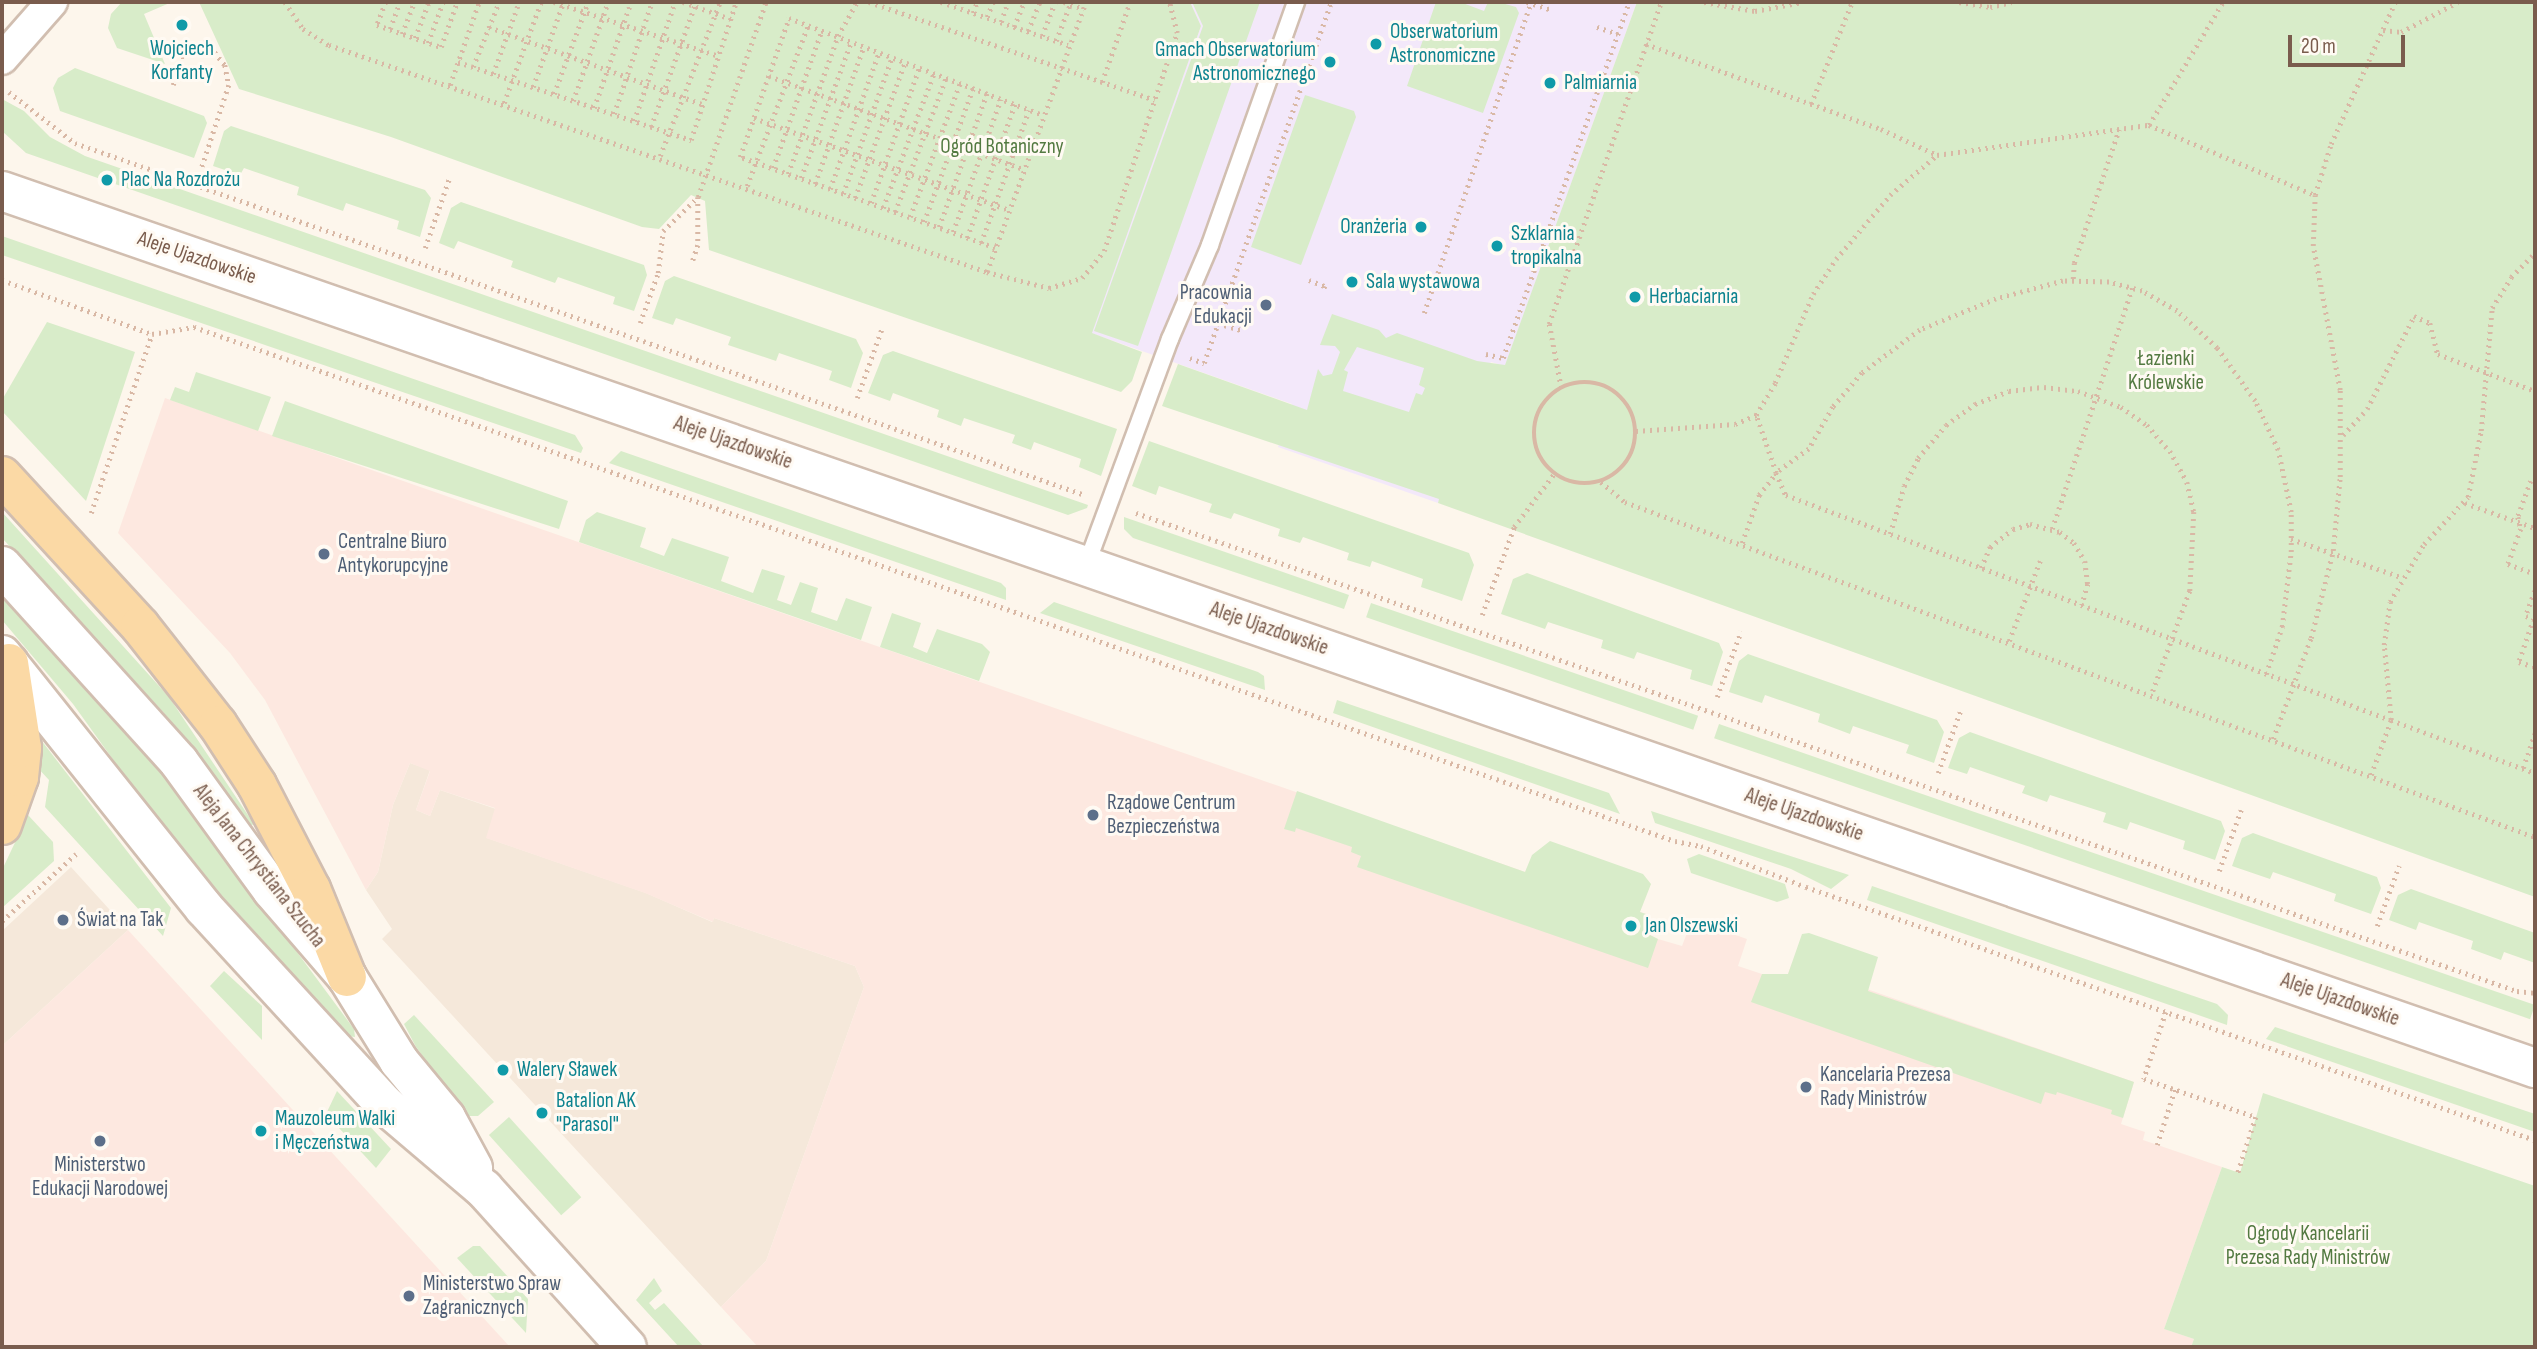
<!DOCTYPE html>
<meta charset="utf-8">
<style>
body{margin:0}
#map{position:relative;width:2537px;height:1349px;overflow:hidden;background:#fdf6ec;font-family:"Sofia Sans Condensed",sans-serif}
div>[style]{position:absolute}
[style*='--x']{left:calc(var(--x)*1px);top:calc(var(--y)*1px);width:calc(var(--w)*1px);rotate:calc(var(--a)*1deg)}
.residential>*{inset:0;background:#f5e8da}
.commercial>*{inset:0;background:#fde8e0}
.education>*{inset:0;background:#f3e8fa}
.green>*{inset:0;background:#d8ecc9;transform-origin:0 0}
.path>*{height:4.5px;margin-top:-2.25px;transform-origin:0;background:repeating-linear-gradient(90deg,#d9b8a5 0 2px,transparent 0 7px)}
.path>.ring{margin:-2.25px;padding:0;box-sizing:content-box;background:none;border:4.5px solid #d9b8a5;border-radius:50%}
.roads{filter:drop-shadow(2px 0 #d1beb0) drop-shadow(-2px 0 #d1beb0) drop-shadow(0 2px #d1beb0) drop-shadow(0 -2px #d1beb0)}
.service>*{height:16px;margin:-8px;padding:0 8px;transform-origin:8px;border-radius:8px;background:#fff}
.minor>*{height:30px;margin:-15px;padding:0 15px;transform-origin:15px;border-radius:15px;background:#fff}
.tertiary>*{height:38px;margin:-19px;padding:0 19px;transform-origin:19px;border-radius:19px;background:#fff}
.primary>*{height:38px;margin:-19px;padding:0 19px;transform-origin:19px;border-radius:19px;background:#fbd9a5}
.dots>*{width:19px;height:19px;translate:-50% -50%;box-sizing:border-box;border:4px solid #fffaf3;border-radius:50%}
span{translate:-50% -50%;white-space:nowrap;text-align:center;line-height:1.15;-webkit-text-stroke:6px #fffaf3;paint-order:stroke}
.culture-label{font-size:21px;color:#0d838f}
.left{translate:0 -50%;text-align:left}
.right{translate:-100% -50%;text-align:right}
.park-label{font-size:21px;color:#537a41}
.street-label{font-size:21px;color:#7a5c4d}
.service-label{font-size:21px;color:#4e5e75}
.frame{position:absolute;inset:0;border:4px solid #7a5c4d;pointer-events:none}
.scale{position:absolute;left:2288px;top:35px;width:117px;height:32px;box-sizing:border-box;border:4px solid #7a5c4d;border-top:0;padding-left:9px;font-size:21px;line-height:24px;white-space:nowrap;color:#7a5c4d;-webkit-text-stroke:5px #fffaf3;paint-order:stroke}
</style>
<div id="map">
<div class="residential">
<i style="clip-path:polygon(410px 763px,430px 770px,416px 810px,430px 816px,440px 790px,496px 809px,487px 838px,646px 893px,712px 922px,714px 918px,855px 966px,864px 987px,766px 1261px,721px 1307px,382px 939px,392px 929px,366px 890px,378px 872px,393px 805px)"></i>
<i style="clip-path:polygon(71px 867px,128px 930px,2px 1046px,2px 931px)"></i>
</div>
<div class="commercial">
<i style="clip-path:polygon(165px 398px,1640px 912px,1646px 914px,1648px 934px,1658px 939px,1682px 946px,1692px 920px,1747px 939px,1738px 966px,1771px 977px,1788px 974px,1792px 963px,2134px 1082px,2121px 1124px,2145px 1132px,2143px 1140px,2222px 1167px,2164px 1329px,2194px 1339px,2191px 1347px,758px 1347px,721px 1307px,766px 1261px,864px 987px,855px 966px,714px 918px,713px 922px,645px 893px,486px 838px,495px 808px,440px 790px,430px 816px,416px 810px,430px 771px,410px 763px,393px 805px,378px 872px,366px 890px,265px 700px,230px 653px,118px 533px)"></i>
<i style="clip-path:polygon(128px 930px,510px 1347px,2px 1347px,2px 1046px)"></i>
</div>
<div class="education">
<i style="clip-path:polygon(1190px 2px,1637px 2px,1505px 366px,1491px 362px,1438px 503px,1278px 447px,1292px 404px,1091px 333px,1201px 26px)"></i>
</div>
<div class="green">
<i style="clip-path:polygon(122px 2px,172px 2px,144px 14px,165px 64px,117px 48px,108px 28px,111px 14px)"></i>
<i style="clip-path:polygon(199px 2px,1190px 2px,1201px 26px,1092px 333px,1142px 352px,1132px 381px,1121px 392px,709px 250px,705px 201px,691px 195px,659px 229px,642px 227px,391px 137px,239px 89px)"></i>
<i style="clip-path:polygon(1192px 2px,1260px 2px,1138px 346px,1094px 331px,1203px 26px)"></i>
<i style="clip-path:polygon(1436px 2px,1460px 2px,1484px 11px,1488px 2px,1498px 2px,1516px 7px,1519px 13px,1483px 113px,1407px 86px)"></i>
<i style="clip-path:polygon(evenodd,1637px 2px,2535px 2px,2535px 897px,1438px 503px,1439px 499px,1162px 406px,1178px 364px,1307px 410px,1318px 369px,1323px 376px,1332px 374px,1340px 352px,1335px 346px,1320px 345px,1332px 314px,1379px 330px,1386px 338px,1397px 333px,1477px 361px,1505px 365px,1637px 2px,1357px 347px,1424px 368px,1419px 385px,1425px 388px,1422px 395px,1416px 393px,1409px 412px,1343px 391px,1348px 372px,1344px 370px,1357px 347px)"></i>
<i style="clip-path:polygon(75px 68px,204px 116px,207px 123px,194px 158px,60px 111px,53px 88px,58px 78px)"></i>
<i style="clip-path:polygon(1305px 95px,1354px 111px,1356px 117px,1301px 265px,1251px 247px)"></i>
<i style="clip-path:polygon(2px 99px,24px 111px,50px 137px,85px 156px,1088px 505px,1087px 508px,1068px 515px,26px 153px,2px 131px)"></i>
<i style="clip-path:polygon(231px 126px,425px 190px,431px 198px,420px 237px,397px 229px,399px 221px,346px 203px,343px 211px,297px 195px,299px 187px,244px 168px,240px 175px,213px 166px,224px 131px)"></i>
<i style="clip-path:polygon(461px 202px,644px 265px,647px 275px,634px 311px,613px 304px,615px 297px,558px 277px,555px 283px,511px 267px,513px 261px,458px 241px,454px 249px,439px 243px,451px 208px)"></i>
<i style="clip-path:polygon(2px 236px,575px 435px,583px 448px,581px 453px,2px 255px)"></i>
<i style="clip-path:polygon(674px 276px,856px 339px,863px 353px,851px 388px,829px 380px,832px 371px,779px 353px,776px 361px,728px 345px,731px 337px,676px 318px,673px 325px,652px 318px,665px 281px)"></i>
<i style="clip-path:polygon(47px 322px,135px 352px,86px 501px,2px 411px,2px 400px)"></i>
<i style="clip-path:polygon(893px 351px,1117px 429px,1101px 476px,1079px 467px,1081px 459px,1034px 442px,1031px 450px,1012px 443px,1015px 435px,964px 418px,961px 426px,937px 417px,939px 410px,893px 393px,890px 401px,868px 393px,883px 355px)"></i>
<i style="clip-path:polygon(196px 372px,271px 397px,258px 431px,170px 400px,175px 387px,189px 392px)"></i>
<i style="clip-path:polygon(285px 401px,568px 501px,559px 529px,272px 436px)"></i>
<i style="clip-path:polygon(1149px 441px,1469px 553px,1474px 565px,1462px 601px,1421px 587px,1423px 579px,1372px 561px,1370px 567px,1347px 560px,1349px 553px,1303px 537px,1300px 543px,1278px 536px,1280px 529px,1234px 513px,1231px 519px,1209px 512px,1212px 504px,1159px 486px,1156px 495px,1132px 486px)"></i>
<i style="clip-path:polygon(621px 451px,1001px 583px,1006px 588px,1006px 600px,609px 463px)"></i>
<i style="clip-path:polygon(2px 512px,169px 697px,254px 824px,250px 826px,163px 712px,2px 538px)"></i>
<i style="clip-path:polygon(597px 512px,646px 528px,640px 547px,664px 556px,672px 538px,729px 557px,721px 581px,753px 593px,762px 569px,785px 576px,777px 600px,791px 605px,800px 582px,818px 588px,811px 612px,837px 621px,846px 598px,872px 607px,861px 640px,579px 542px,586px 520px)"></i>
<i style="clip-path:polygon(1124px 517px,1349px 595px,1344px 609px,1133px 538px,1124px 529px)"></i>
<i style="clip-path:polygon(1527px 573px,1719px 643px,1723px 652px,1712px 686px,1690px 679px,1692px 670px,1637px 652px,1634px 659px,1601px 648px,1603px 640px,1548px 622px,1545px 629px,1501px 614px,1513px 579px)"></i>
<i style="clip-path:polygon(2px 595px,160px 767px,354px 1029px,355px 1037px,348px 1036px,181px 854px,73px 704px,2px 620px)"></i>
<i style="clip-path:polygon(1054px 602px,1258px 672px,1264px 676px,1265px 690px,1040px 613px)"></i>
<i style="left:1371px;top:603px;width:346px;height:15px;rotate:19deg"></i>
<i style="clip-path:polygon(892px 613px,921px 623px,913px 647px,927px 653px,937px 629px,982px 644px,990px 652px,979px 681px,880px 647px)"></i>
<i style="clip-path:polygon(1748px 654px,1937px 720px,1944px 732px,1934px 763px,1906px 753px,1909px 745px,1853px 726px,1850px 734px,1818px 722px,1820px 714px,1765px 695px,1762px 703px,1729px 692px,1739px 661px)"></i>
<i style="clip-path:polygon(1337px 700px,1609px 793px,1620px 814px,1333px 713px)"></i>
<i style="left:1719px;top:724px;width:863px;height:15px;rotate:19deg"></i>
<i style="clip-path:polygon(1970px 732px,2221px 821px,2225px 831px,2215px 860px,2183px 849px,2185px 841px,2130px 822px,2127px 830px,2103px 822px,2106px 813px,2050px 795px,2047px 802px,2022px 793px,2025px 786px,1970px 767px,1967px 774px,1948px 768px,1959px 738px)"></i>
<i style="clip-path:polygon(41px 740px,171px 908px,163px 936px,45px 807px,49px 780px,37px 767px)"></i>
<i style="clip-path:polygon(1297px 791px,1525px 872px,1532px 855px,1550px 841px,1643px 874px,1651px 884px,1640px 912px,1646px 914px,1648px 934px,1658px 939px,1648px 968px,1357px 867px,1361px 856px,1351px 852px,1352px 847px,1296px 828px,1295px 832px,1284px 829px)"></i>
<i style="clip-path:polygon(1651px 811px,1849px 875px,1831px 889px,1791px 869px,1655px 823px)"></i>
<i style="clip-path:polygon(28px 815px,53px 842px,54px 861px,2px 908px,2px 870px)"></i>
<i style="clip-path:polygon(2253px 833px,2377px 877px,2381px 888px,2371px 914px,2334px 901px,2336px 894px,2273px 872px,2270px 879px,2232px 866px,2242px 838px)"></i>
<i style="clip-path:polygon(1699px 854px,1785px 884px,1789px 898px,1777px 902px,1691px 873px,1687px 859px)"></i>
<i style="clip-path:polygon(1872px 886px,2217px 1004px,2228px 1015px,2227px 1025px,1867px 900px)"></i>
<i style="clip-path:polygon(2411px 889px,2535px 933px,2535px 963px,2504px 952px,2501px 960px,2471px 949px,2473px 941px,2419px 922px,2416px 930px,2389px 920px,2398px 895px)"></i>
<i style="clip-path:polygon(1809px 933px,1878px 957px,1868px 991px,2134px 1082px,2123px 1118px,2111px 1114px,2112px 1110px,2057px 1092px,2056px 1095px,2045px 1092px,2041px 1104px,1751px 1002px,1762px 974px,1788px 974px,1802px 934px)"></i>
<i style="clip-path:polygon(224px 971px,262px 1006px,262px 1040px,210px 986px)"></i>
<i style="clip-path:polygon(414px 1015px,494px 1102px,478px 1116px,467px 1116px,416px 1047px,404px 1024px)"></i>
<i style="clip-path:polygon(2275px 1027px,2535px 1114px,2535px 1132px,2266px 1039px)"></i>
<i style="clip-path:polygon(337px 1091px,391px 1149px,376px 1168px,326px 1114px)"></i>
<i style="clip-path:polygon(2263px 1093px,2535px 1186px,2535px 1347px,2191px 1347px,2194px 1339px,2164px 1329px,2222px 1167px,2240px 1173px)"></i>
<i style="left:509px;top:1117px;width:108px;height:27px;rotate:48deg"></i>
<i style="clip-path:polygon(473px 1246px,480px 1246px,528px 1299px,526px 1333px,457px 1258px)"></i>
<i style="clip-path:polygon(654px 1278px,662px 1291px,649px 1303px,655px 1310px,664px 1303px,704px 1347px,679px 1347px,636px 1300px)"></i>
</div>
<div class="path">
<i style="--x:285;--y:2;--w:32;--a:56"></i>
<i style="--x:303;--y:29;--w:31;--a:32"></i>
<i style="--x:329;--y:45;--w:696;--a:19.03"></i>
<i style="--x:987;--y:272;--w:64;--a:14.5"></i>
<i style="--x:1049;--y:288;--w:34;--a:-17"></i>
<i style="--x:1082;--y:278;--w:35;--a:-51"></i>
<i style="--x:1104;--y:251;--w:230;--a:-71.5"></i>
<i style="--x:1177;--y:33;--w:32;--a:-104"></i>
<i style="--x:386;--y:2;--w:25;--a:111"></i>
<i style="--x:377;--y:25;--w:68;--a:19"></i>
<i style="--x:441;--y:47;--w:48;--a:-70.4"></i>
<i style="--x:554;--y:2;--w:174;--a:18.1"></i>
<i style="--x:683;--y:2;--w:51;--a:19.5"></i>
<i style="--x:869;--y:2;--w:302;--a:18.9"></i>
<i style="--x:941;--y:2;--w:134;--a:18.7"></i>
<i style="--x:1064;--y:2;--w:21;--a:19"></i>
<i style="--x:1527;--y:2;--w:25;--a:18"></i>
<i style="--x:1704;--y:2;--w:52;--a:10"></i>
<i style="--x:1755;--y:11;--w:48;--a:-10.8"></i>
<i style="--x:1959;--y:2;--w:31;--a:9"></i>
<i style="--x:1990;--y:7;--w:22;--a:-13"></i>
<i style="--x:973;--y:13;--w:12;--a:-70"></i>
<i style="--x:987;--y:17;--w:16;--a:-68"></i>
<i style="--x:1001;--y:22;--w:21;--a:-71"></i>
<i style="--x:489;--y:27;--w:226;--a:19.9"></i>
<i style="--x:1014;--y:27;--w:27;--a:-68"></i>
<i style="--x:1597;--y:27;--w:22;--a:18"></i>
<i style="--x:390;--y:29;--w:29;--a:-70"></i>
<i style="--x:2383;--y:30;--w:18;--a:6"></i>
<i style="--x:2401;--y:32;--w:64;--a:-27.8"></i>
<i style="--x:1028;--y:31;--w:31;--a:-68"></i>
<i style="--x:402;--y:34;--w:34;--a:-69"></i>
<i style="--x:1042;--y:36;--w:36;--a:-69"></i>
<i style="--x:415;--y:38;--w:39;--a:-69"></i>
<i style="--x:1056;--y:41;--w:42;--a:-69"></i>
<i style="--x:428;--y:43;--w:44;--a:-69.9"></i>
<i style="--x:1646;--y:44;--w:250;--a:19.9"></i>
<i style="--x:1881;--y:129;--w:62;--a:24.9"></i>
<i style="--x:458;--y:62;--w:246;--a:18.5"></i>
<i style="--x:691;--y:140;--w:145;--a:-71.9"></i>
<i style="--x:473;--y:67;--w:70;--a:-68.2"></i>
<i style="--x:493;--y:74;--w:77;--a:-70.1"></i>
<i style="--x:769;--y:76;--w:270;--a:20.1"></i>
<i style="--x:1102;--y:82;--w:85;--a:-70.7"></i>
<i style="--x:173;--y:85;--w:37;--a:-73"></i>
<i style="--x:184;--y:50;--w:24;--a:-22"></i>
<i style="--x:206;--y:41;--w:31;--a:52"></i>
<i style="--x:225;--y:65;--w:20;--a:79"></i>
<i style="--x:229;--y:85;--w:89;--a:108.2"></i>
<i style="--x:450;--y:85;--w:88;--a:-70.7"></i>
<i style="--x:533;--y:87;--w:89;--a:-70.3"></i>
<i style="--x:9;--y:92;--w:83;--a:37.7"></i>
<i style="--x:75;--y:143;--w:1070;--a:19.21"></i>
<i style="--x:554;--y:94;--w:98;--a:-69.7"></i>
<i style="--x:573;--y:101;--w:105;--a:-70.5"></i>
<i style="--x:504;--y:103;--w:108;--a:-69.9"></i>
<i style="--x:1811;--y:104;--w:110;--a:-68.1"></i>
<i style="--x:594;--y:108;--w:112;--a:-70.8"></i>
<i style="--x:614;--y:114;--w:118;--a:-71.3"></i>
<i style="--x:754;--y:118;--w:271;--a:19.8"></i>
<i style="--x:634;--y:121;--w:126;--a:-71"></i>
<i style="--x:2149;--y:125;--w:144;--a:-59"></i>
<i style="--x:651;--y:127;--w:133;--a:-70.2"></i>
<i style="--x:660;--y:156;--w:165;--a:-68.7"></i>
<i style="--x:773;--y:168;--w:146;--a:-70.5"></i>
<i style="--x:788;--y:174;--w:147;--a:-70.1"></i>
<i style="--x:838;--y:36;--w:39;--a:-61"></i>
<i style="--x:801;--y:178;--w:145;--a:-69.8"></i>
<i style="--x:815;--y:184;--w:146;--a:-70.5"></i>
<i style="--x:747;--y:186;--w:172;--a:-69.2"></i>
<i style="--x:830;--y:189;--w:145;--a:-70.3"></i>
<i style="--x:843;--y:194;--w:145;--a:-70.3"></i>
<i style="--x:698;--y:197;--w:207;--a:-70.8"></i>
<i style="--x:855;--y:198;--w:145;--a:-69.8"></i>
<i style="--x:871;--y:203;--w:143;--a:-70.4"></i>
<i style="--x:883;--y:208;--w:144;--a:-69.3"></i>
<i style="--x:895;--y:212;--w:143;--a:-69.2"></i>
<i style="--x:910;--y:217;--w:143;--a:-69.5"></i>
<i style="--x:924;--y:222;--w:143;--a:-69.9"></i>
<i style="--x:939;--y:227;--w:142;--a:-70.3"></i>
<i style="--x:953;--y:232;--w:141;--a:-70.2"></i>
<i style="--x:967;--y:238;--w:142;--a:-70.3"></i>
<i style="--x:981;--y:243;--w:141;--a:-70.2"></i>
<i style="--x:425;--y:248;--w:73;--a:-70.8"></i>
<i style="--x:995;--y:248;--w:271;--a:-160.4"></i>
<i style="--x:740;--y:157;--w:147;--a:-70.6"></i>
<i style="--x:789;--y:18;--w:272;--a:20.9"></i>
<i style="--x:987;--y:272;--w:288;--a:-69.9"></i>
<i style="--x:2073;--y:279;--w:16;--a:-86"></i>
<i style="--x:2074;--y:263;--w:141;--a:-71.4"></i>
<i style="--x:2;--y:280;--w:159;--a:19.8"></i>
<i style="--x:152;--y:334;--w:43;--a:-9.5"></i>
<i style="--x:194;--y:327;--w:1568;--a:19.14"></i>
<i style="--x:1675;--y:841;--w:26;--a:11"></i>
<i style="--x:1701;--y:846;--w:113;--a:21.3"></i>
<i style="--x:1806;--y:887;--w:772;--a:19.14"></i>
<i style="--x:1309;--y:280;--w:17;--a:21"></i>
<i style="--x:1325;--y:286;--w:6;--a:108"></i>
<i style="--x:1424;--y:313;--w:329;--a:-71"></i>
<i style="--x:640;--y:323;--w:53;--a:-70.2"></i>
<i style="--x:658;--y:273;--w:42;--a:-83.2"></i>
<i style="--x:663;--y:231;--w:49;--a:-44.2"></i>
<i style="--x:698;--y:197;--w:48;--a:90"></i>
<i style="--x:698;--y:245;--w:19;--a:108"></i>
<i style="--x:1218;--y:323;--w:24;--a:17"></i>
<i style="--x:1486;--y:354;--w:17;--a:13"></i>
<i style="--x:1503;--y:358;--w:378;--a:-70.5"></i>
<i style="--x:1190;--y:358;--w:15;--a:20"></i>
<i style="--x:1204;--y:363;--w:383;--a:-70.6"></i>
<i class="ring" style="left:1534px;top:382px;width:97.5px;height:97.5px"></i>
<i style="--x:1561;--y:388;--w:65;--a:-100.6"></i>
<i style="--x:1549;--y:324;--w:341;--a:-70.8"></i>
<i style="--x:857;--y:398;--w:74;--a:-70.3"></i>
<i style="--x:1636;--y:431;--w:99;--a:-4"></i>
<i style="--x:1735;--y:424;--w:23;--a:-23"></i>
<i style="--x:2343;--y:435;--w:35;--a:-47"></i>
<i style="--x:2367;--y:409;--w:104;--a:-63.2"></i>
<i style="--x:2414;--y:316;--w:17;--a:24"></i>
<i style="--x:2430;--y:323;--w:32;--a:76"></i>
<i style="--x:2438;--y:354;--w:104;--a:20.9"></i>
<i style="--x:1601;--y:482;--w:31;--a:40"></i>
<i style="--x:1625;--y:502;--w:970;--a:20.21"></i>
<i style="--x:2535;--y:482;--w:4;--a:-166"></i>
<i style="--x:2531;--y:481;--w:38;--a:110"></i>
<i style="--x:2518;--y:517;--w:12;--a:76"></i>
<i style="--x:2521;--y:529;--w:37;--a:110"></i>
<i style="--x:2508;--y:564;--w:29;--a:20"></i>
<i style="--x:2465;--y:503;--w:74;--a:19.7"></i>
<i style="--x:91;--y:513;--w:189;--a:-71.2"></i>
<i style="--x:1136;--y:513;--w:1461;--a:19.09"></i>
<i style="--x:2517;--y:991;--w:18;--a:6"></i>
<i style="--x:2052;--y:529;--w:254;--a:-71.6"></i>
<i style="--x:1890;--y:534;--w:50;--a:-73.7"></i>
<i style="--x:1904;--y:486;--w:31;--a:-63"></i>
<i style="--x:1918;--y:458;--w:43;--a:-49.7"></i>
<i style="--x:1946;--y:425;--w:36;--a:-36"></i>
<i style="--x:1975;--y:404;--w:36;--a:-21"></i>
<i style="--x:2009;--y:391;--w:35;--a:-7"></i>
<i style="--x:2044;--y:387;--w:34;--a:7"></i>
<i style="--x:2078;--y:391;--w:46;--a:20.4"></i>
<i style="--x:2121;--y:407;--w:32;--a:35"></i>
<i style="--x:2147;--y:425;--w:35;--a:49"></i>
<i style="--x:2170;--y:451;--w:35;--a:61"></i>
<i style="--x:2187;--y:482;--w:31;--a:77"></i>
<i style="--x:2194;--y:512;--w:79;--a:92.9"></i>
<i style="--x:2190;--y:591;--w:110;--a:110.3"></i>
<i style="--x:2291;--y:539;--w:116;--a:19.1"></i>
<i style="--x:1742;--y:543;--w:51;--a:-70.5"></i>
<i style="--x:1759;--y:495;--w:28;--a:-52"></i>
<i style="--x:1776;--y:473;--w:61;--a:-109"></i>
<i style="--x:1756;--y:415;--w:37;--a:-59"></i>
<i style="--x:1775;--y:383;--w:97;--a:-66.9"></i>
<i style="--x:1813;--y:294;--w:42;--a:-56.7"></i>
<i style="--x:1836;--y:259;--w:84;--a:-49.8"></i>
<i style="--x:1890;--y:195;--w:62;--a:-40.4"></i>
<i style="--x:1937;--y:155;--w:214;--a:-8.1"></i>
<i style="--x:2149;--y:125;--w:180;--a:22.9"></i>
<i style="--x:1981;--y:568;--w:23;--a:-67"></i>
<i style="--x:1990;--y:547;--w:29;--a:-38"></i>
<i style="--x:2013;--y:529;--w:18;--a:-16"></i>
<i style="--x:2030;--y:524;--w:31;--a:15"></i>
<i style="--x:2060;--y:532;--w:18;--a:38"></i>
<i style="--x:2074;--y:543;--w:21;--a:59"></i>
<i style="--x:2085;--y:561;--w:23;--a:83"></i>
<i style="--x:2088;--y:584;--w:22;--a:106"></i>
<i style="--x:2535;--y:591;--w:27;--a:110"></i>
<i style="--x:2526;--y:616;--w:9;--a:21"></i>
<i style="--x:2534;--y:619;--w:46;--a:109.2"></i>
<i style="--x:2519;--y:662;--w:17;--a:17"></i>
<i style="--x:1482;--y:615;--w:94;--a:-70"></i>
<i style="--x:1514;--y:527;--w:66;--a:-53"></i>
<i style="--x:2009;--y:641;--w:86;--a:-68.8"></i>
<i style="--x:2266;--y:674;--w:50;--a:-71.2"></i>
<i style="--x:2282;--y:627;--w:76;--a:-83.2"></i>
<i style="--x:2291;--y:552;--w:40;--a:-90"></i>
<i style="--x:2291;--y:512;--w:63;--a:-101.8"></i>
<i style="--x:2278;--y:450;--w:54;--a:-115.1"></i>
<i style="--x:2255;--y:401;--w:65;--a:-125.6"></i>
<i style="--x:2217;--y:348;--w:54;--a:-137.2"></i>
<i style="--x:2177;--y:311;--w:40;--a:-150.3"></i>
<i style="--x:2142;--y:291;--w:34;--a:-165"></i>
<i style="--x:2109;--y:282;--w:46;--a:-178.8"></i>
<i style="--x:2063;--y:281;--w:69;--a:165"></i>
<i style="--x:1996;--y:299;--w:82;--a:157.8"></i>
<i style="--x:1920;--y:330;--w:72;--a:143.4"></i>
<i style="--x:1862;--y:373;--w:45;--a:130.5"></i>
<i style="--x:1833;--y:407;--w:48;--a:119.7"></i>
<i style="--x:1809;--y:449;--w:41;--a:144"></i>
<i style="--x:1776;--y:473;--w:24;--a:66"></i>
<i style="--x:1786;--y:495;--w:645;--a:20.4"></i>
<i style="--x:2391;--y:720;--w:153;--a:20.2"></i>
<i style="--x:1717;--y:697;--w:70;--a:-70"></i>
<i style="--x:2273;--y:739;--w:108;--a:-69.4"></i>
<i style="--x:2311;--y:638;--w:90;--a:-75.8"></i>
<i style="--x:2333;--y:551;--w:74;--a:-84.6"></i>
<i style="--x:2340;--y:477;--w:87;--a:-90"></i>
<i style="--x:2340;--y:390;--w:147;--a:-100.6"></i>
<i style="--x:2313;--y:246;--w:51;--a:-87.8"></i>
<i style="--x:2315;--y:195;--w:53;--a:-72.6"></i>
<i style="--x:2331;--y:144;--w:156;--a:-65.7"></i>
<i style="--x:2523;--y:768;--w:37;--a:-71"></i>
<i style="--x:1938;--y:773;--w:68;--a:-70.2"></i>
<i style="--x:2371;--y:775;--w:59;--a:-70"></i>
<i style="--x:2391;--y:720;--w:75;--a:-95.3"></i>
<i style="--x:2384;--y:645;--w:43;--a:-82.1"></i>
<i style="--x:2390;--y:602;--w:67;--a:-59.6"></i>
<i style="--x:2424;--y:544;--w:64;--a:-46.9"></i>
<i style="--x:2468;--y:497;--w:67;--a:-78.9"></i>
<i style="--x:2481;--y:431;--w:123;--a:-84.9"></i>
<i style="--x:2492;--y:308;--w:36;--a:-58"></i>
<i style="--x:2511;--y:277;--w:34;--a:-45"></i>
<i style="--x:2219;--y:871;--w:65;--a:-70.2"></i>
<i style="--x:2;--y:921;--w:100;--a:-42.2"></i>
<i style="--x:2377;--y:926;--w:64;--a:-69.9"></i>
<i style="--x:2166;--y:1012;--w:71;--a:108.2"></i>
<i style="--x:2144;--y:1079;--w:118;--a:18.7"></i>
<i style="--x:2256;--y:1117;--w:59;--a:107.8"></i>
<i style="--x:2157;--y:1145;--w:59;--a:-72.2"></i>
</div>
<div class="roads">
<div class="service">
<i style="--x:1086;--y:566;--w:242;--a:-69.7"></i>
<i style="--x:1170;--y:339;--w:102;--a:-66.9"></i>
<i style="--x:1210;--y:245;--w:258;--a:-70.5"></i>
</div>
<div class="minor">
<i style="--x:2;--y:59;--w:76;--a:-48.7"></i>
</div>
<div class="tertiary">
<i style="--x:2;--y:191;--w:2681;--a:19.1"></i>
<i style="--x:2;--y:566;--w:264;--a:47.9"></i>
<i style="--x:179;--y:762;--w:158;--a:54"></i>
<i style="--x:272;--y:890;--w:115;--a:49.2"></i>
<i style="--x:347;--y:977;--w:99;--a:58.2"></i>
<i style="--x:399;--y:1061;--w:74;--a:50.5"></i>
<i style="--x:446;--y:1118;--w:57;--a:61.6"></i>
<i style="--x:2;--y:655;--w:324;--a:51.4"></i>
<i style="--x:204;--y:908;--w:266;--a:47.4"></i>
<i style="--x:384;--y:1104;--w:131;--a:40.4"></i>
<i style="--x:484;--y:1189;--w:213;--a:47.9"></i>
</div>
<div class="primary">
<i style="--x:2;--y:476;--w:204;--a:47.4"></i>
<i style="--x:140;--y:626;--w:126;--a:51.8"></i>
<i style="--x:218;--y:725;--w:72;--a:57"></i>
<i style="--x:257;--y:785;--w:117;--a:62.6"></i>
<i style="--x:311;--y:889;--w:95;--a:67.8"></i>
<i style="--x:2;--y:825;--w:51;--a:-70.5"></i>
<i style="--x:19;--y:777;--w:29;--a:-84"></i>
<i style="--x:22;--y:748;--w:86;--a:-98.7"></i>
</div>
</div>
<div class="dots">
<i style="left:182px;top:25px;background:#0f9aa8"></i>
<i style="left:1376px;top:44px;background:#0f9aa8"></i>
<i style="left:1330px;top:62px;background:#0f9aa8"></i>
<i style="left:1550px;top:83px;background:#0f9aa8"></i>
<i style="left:107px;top:180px;background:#0f9aa8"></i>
<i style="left:1421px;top:227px;background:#0f9aa8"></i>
<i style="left:1497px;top:246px;background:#0f9aa8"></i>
<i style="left:1352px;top:282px;background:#0f9aa8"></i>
<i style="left:1635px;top:297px;background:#0f9aa8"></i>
<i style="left:1266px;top:305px;background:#5c6f8a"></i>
<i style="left:324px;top:554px;background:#5c6f8a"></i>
<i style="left:1093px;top:815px;background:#5c6f8a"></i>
<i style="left:63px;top:920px;background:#5c6f8a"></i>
<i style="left:1631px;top:926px;background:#0f9aa8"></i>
<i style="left:503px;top:1070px;background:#0f9aa8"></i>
<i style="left:1806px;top:1087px;background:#5c6f8a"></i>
<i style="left:542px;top:1113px;background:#0f9aa8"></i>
<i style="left:261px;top:1131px;background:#0f9aa8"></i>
<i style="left:100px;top:1141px;background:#5c6f8a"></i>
<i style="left:409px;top:1296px;background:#5c6f8a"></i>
</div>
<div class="culture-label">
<span class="left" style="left:1390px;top:44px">Obserwatorium<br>Astronomiczne</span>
<span style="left:182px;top:61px">Wojciech<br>Korfanty</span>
<span class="right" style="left:1316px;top:62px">Gmach Obserwatorium<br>Astronomicznego</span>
<span class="left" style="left:1564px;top:83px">Palmiarnia</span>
<span class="left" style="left:121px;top:180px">Plac Na Rozdrożu</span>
<span class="right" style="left:1407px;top:227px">Oranżeria</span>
<span class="left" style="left:1511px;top:246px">Szklarnia<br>tropikalna</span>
<span class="left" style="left:1366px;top:282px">Sala wystawowa</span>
<span class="left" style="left:1649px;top:297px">Herbaciarnia</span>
<span class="left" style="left:1645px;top:926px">Jan Olszewski</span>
<span class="left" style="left:517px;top:1070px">Walery Sławek</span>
<span class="left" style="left:556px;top:1113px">Batalion AK<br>"Parasol"</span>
<span class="left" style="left:275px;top:1131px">Mauzoleum Walki<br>i Męczeństwa</span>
</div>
<div class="park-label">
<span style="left:1002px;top:147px">Ogród Botaniczny</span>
<span style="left:2166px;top:371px">Łazienki<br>Królewskie</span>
<span style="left:2308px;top:1246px">Ogrody Kancelarii<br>Prezesa Rady Ministrów</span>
</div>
<div class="street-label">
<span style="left:197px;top:258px;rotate:19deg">Aleje Ujazdowskie</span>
<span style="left:733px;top:443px;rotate:19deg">Aleje Ujazdowskie</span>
<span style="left:1269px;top:629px;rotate:19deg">Aleje Ujazdowskie</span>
<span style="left:1804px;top:815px;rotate:19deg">Aleje Ujazdowskie</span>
<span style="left:259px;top:866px;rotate:52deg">Aleja Jana Chrystiana Szucha</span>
<span style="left:2340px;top:1000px;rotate:19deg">Aleje Ujazdowskie</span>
</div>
<div class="service-label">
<span class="right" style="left:1252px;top:305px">Pracownia<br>Edukacji</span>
<span class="left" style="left:338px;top:554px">Centralne Biuro<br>Antykorupcyjne</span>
<span class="left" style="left:1107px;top:815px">Rządowe Centrum<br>Bezpieczeństwa</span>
<span class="left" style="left:77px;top:920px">Świat na Tak</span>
<span class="left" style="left:1820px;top:1087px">Kancelaria Prezesa<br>Rady Ministrów</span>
<span style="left:100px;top:1177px">Ministerstwo<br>Edukacji Narodowej</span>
<span class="left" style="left:423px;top:1296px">Ministerstwo Spraw<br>Zagranicznych</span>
</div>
<div class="frame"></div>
<div class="scale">20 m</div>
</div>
